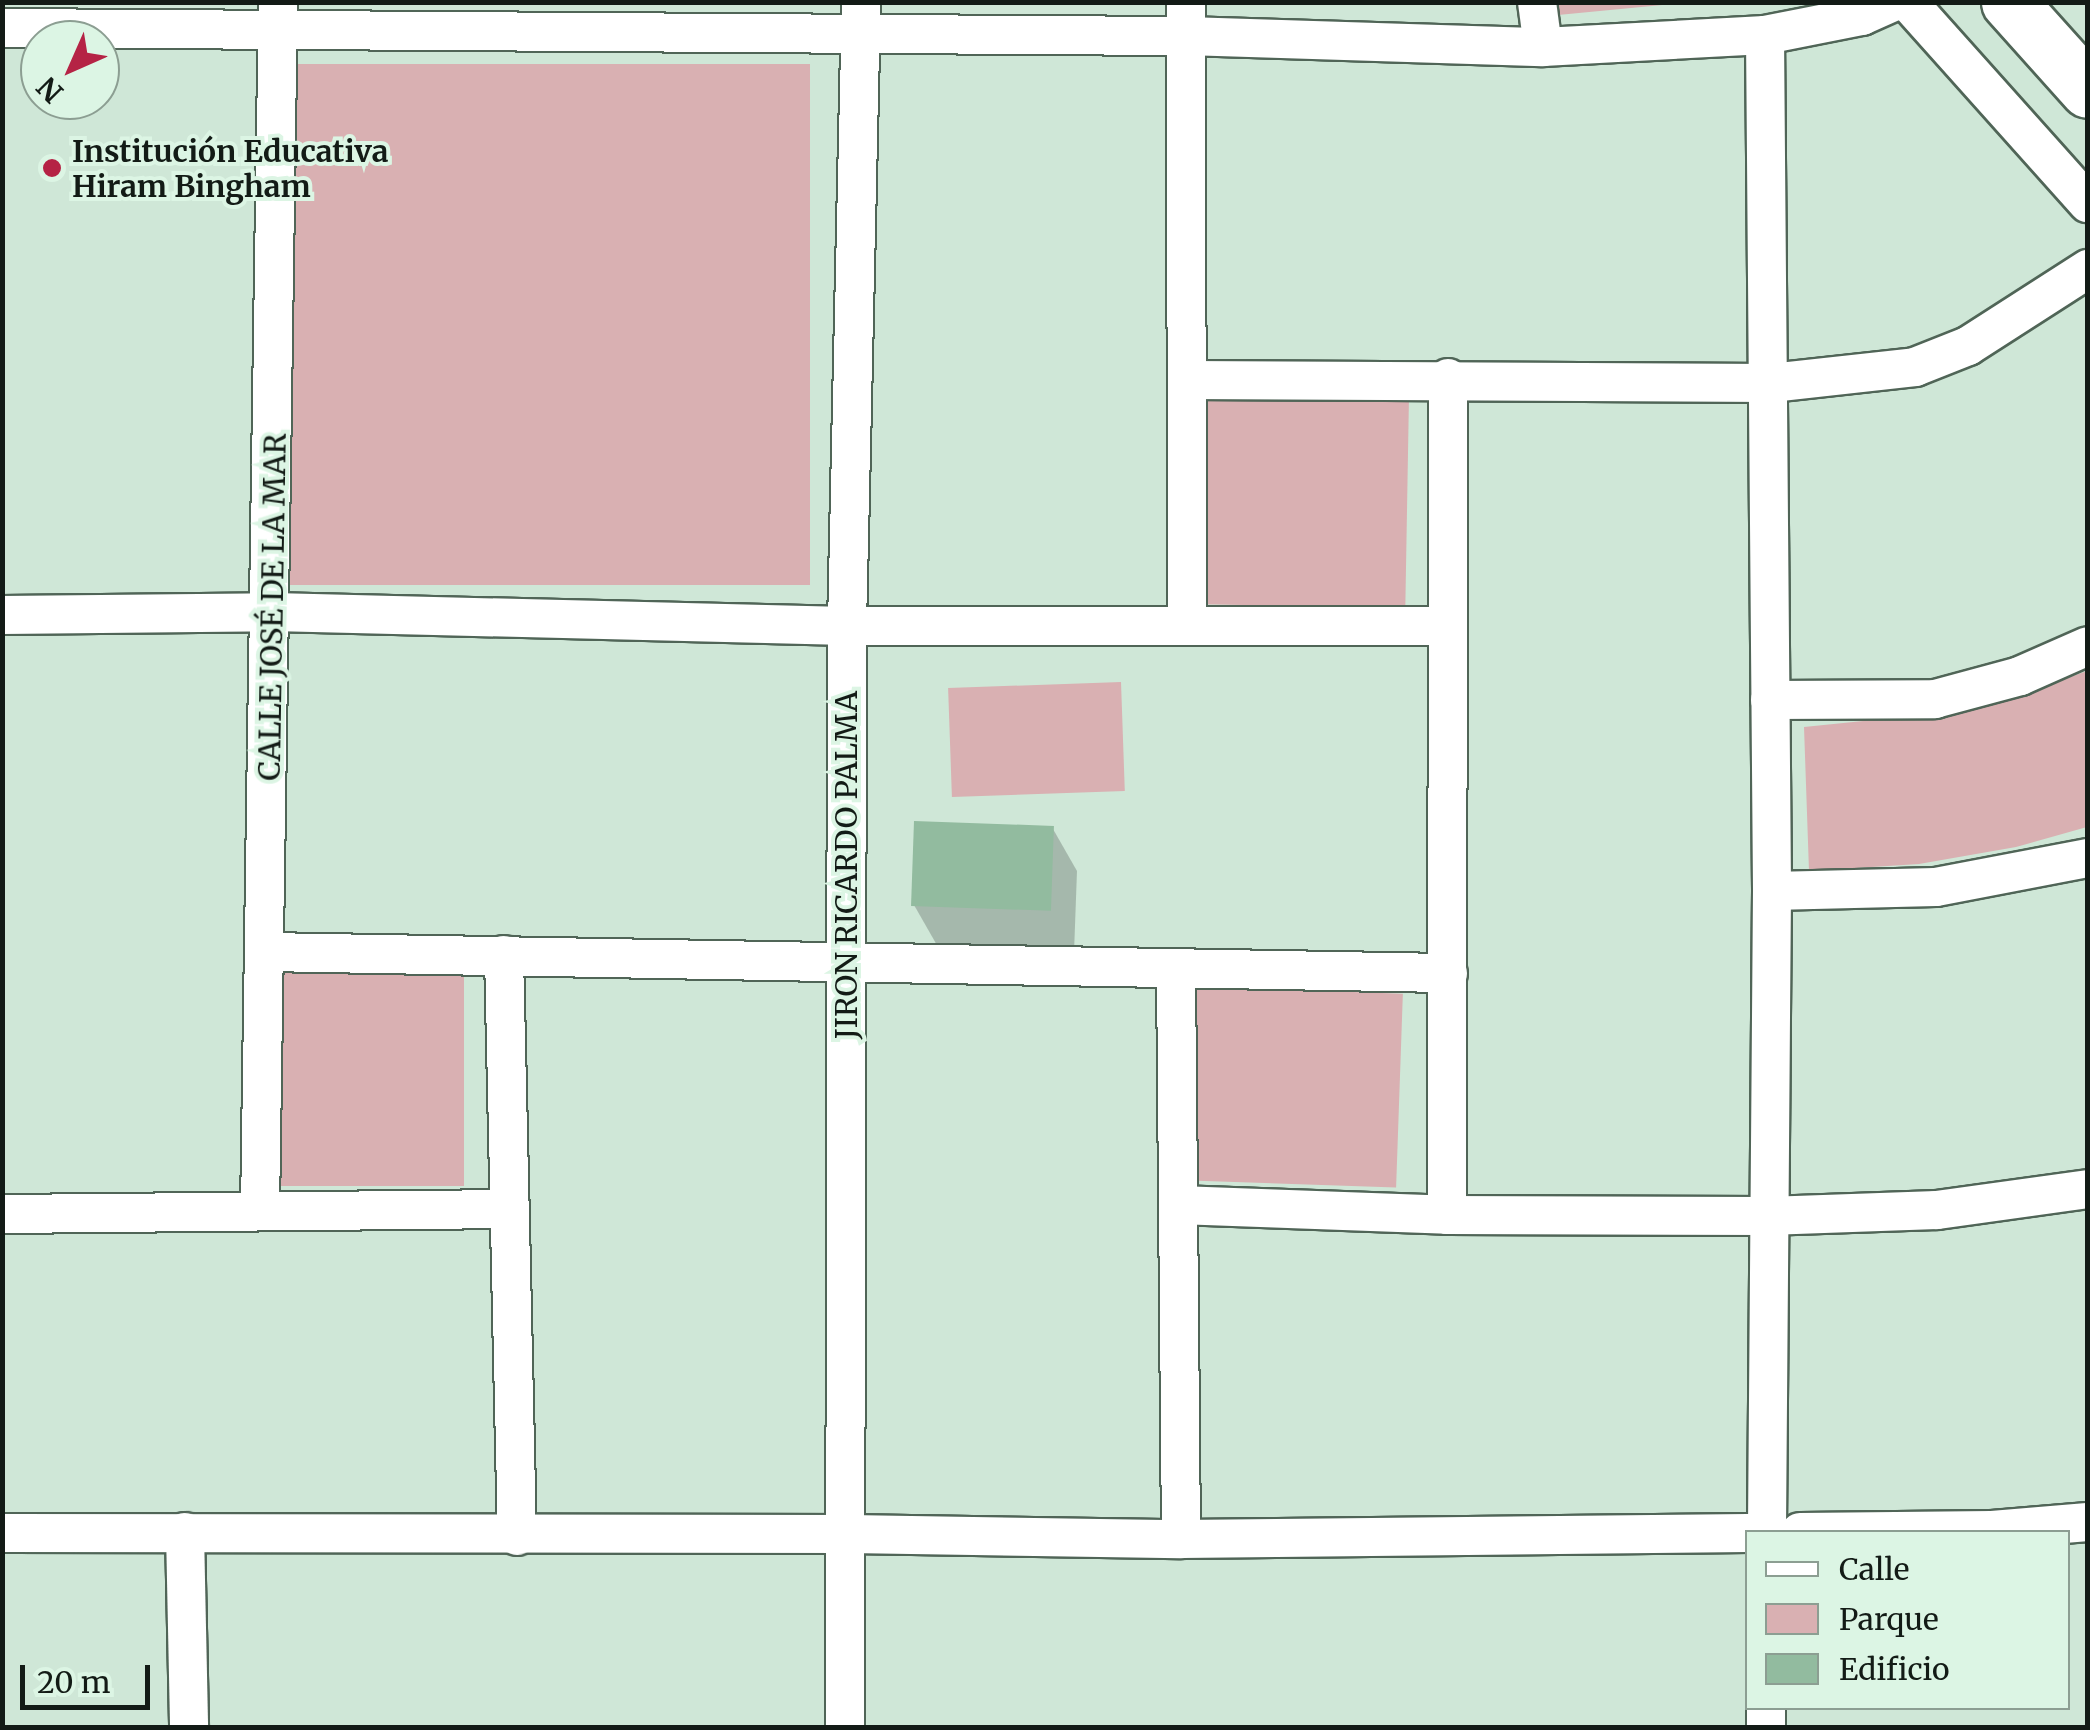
<!DOCTYPE html>
<meta charset="utf-8">
<style>
body{margin:0}
#map{position:relative;width:2090px;height:1730px;overflow:hidden;background:#cfe7d7;font-family:Merriweather,serif}
div>[style]{position:absolute}
[style*='--x']{left:calc(var(--x)*1px);top:calc(var(--y)*1px);width:calc(var(--w)*1px);rotate:calc(var(--a)*1deg)}
.green>*{inset:0;background:#d9b0b2;transform-origin:0 0}
.shadow>*{inset:0;background:#0003}
.building>*{inset:0;background:#92bb9f;transform-origin:0 0}
.roads{filter:drop-shadow(2px 0 #506557) drop-shadow(-2px 0 #506557) drop-shadow(0 2px #506557) drop-shadow(0 -2px #506557)}
.street>*{height:38px;margin:-19px;padding:0 19px;transform-origin:19px;border-radius:19px;background:#fff}
.highway>*{height:55px;margin:-27.5px;padding:0 27.5px;transform-origin:27.5px;border-radius:27.5px;background:#fff}
.dots>*{width:28px;height:28px;translate:-50% -50%;box-sizing:border-box;border:5px solid #dcf5e4;border-radius:50%}
span{translate:-50% -50%;white-space:nowrap;text-align:center;line-height:1.15;-webkit-text-stroke:8px #dcf5e4;paint-order:stroke}
.poi-label{font-size:30px;color:#131b16;font-weight:700}
.left{translate:0 -50%;text-align:left}
.street-label{font-size:30px;color:#131b16}
.frame{position:absolute;inset:0;border:5px solid #131b16;pointer-events:none}
.legend{position:absolute;left:1745px;top:1530px;width:325px;height:180px;box-sizing:border-box;background:#dcf5e4;border:2px solid #8c9e92;margin:0;padding:12px 18px;list-style:none;font-size:30px;color:#131b16}
.legend li{display:flex;align-items:center;gap:20px;height:50px}
.legend b{width:50px;border:2px solid #8c9e92}
.north{position:absolute;left:20px;top:20px;width:100px;height:100px;box-sizing:border-box;background:#dcf5e4;border:2px solid #8c9e92;border-radius:50%;rotate:225deg;font-size:28px;font-weight:700;line-height:40px;text-align:center;color:#131b16}
.north::after{content:'';display:block;margin:auto;width:35px;height:45px;background:#b52345;clip-path:polygon(50% 0,100% 100%,50% 72%,0 100%)}
.scale{position:absolute;left:20px;top:1665px;width:130px;height:45px;box-sizing:border-box;border:5px solid #131b16;border-top:0;padding-left:12px;font-size:30px;line-height:35px;white-space:nowrap;color:#131b16;-webkit-text-stroke:8px #dcf5e4;paint-order:stroke}
</style>
<div id="map">
<div class="green">
<i style="clip-path:polygon(1556px 3px,1556px 2px,1683px 3px,1558px 15px)"></i>
<i style="left:287px;top:64px;width:523px;height:521px"></i>
<i style="left:1190px;top:394px;width:219px;height:210px;rotate:1deg"></i>
<i style="clip-path:polygon(2087px 671px,2087px 827px,2016px 847px,1919px 864px,1809px 871px,1804px 727px,1942px 713px,2006px 700px)"></i>
<i style="left:1121px;top:682px;width:109px;height:173px;rotate:88deg"></i>
<i style="left:265px;top:973px;width:199px;height:213px"></i>
<i style="left:1182px;top:986px;width:221px;height:194px;rotate:2deg"></i>
</div>
<div class="shadow">
<i style="clip-path:polygon(1053px 829px,1077px 871px,1074px 953px,938px 947px,914px 905px)"></i>
</div>
<div class="building">
<i style="left:914px;top:821px;width:140px;height:85px;rotate:2deg"></i>
</div>
<div class="roads">
<div class="street">
<i style="--x:1186;--y:2;--w:624;--a:89.91"></i>
<i style="--x:1537;--y:2;--w:45;--a:82.4"></i>
<i style="--x:1908;--y:2;--w:270;--a:48.2"></i>
<i style="--x:2;--y:28;--w:1184;--a:0.39"></i>
<i style="--x:1186;--y:36;--w:357;--a:1.8"></i>
<i style="--x:1543;--y:47;--w:222;--a:-3.1"></i>
<i style="--x:1765;--y:35;--w:99;--a:-11.1"></i>
<i style="--x:1862;--y:16;--w:35;--a:-24"></i>
<i style="--x:1765;--y:35;--w:856;--a:89.53"></i>
<i style="--x:1772;--y:891;--w:641;--a:90.45"></i>
<i style="--x:1188;--y:380;--w:583;--a:0.29"></i>
<i style="--x:1771;--y:383;--w:145;--a:-6.3"></i>
<i style="--x:1915;--y:367;--w:57;--a:-21.6"></i>
<i style="--x:1968;--y:346;--w:143;--a:-32.7"></i>
<i style="--x:2;--y:615;--w:271;--a:-0.6"></i>
<i style="--x:273;--y:612;--w:574;--a:1.4"></i>
<i style="--x:847;--y:626;--w:601;--a:0"></i>
<i style="--x:1770;--y:700;--w:165;--a:-0.3"></i>
<i style="--x:1935;--y:699;--w:88;--a:-15.1"></i>
<i style="--x:2020;--y:676;--w:74;--a:-23.8"></i>
<i style="--x:1772;--y:891;--w:164;--a:-1.4"></i>
<i style="--x:1936;--y:887;--w:155;--a:-10.8"></i>
<i style="--x:266;--y:952;--w:1182;--a:1.02"></i>
<i style="--x:504;--y:955;--w:581;--a:88.72"></i>
<i style="--x:1176;--y:968;--w:571;--a:89.5"></i>
<i style="--x:1178;--y:1205;--w:269;--a:2.1"></i>
<i style="--x:1447;--y:1215;--w:320;--a:0.2"></i>
<i style="--x:1767;--y:1216;--w:170;--a:-2"></i>
<i style="--x:1937;--y:1210;--w:152;--a:-7.9"></i>
<i style="--x:260;--y:1211;--w:1209;--a:-89.15"></i>
<i style="--x:2;--y:1214;--w:508;--a:-0.56"></i>
<i style="--x:1447;--y:1215;--w:837;--a:-89.93"></i>
<i style="--x:185;--y:1532;--w:196;--a:88.8"></i>
<i style="--x:1800;--y:1532;--w:192;--a:-0.6"></i>
<i style="--x:1992;--y:1530;--w:96;--a:-4.8"></i>
<i style="--x:2;--y:1533;--w:847;--a:0.07"></i>
<i style="--x:849;--y:1534;--w:332;--a:0.9"></i>
<i style="--x:1181;--y:1539;--w:567;--a:-0.61"></i>
<i style="--x:845;--y:1728;--w:1102;--a:-89.9"></i>
<i style="--x:847;--y:626;--w:624;--a:-88.71"></i>
<i style="--x:1766;--y:1728;--w:20;--a:-90"></i>
</div>
<div class="highway">
<i style="--x:2009;--y:2;--w:118;--a:48.1"></i>
</div>
</div>
<div class="dots">
<i style="left:52px;top:168px;background:#b52345"></i>
</div>
<div class="poi-label">
<span class="left" style="left:72px;top:168px">Institución Educativa<br>Hiram Bingham</span>
</div>
<div class="street-label">
<span style="left:272px;top:607px;rotate:-89deg">CALLE JOSÉ DE LA MAR</span>
<span style="left:846px;top:865px;rotate:-90deg">JIRON RICARDO PALMA</span>
</div>
<div class="frame"></div>
<ul class="legend">
<li><b style="height:12px;background:#fff"></b>Calle</li>
<li><b style="height:28px;background:#d9b0b2"></b>Parque</li>
<li><b style="height:28px;background:#92bb9f"></b>Edificio</li>
</ul>
<div class="north">N</div>
<div class="scale">20 m</div>
</div>
